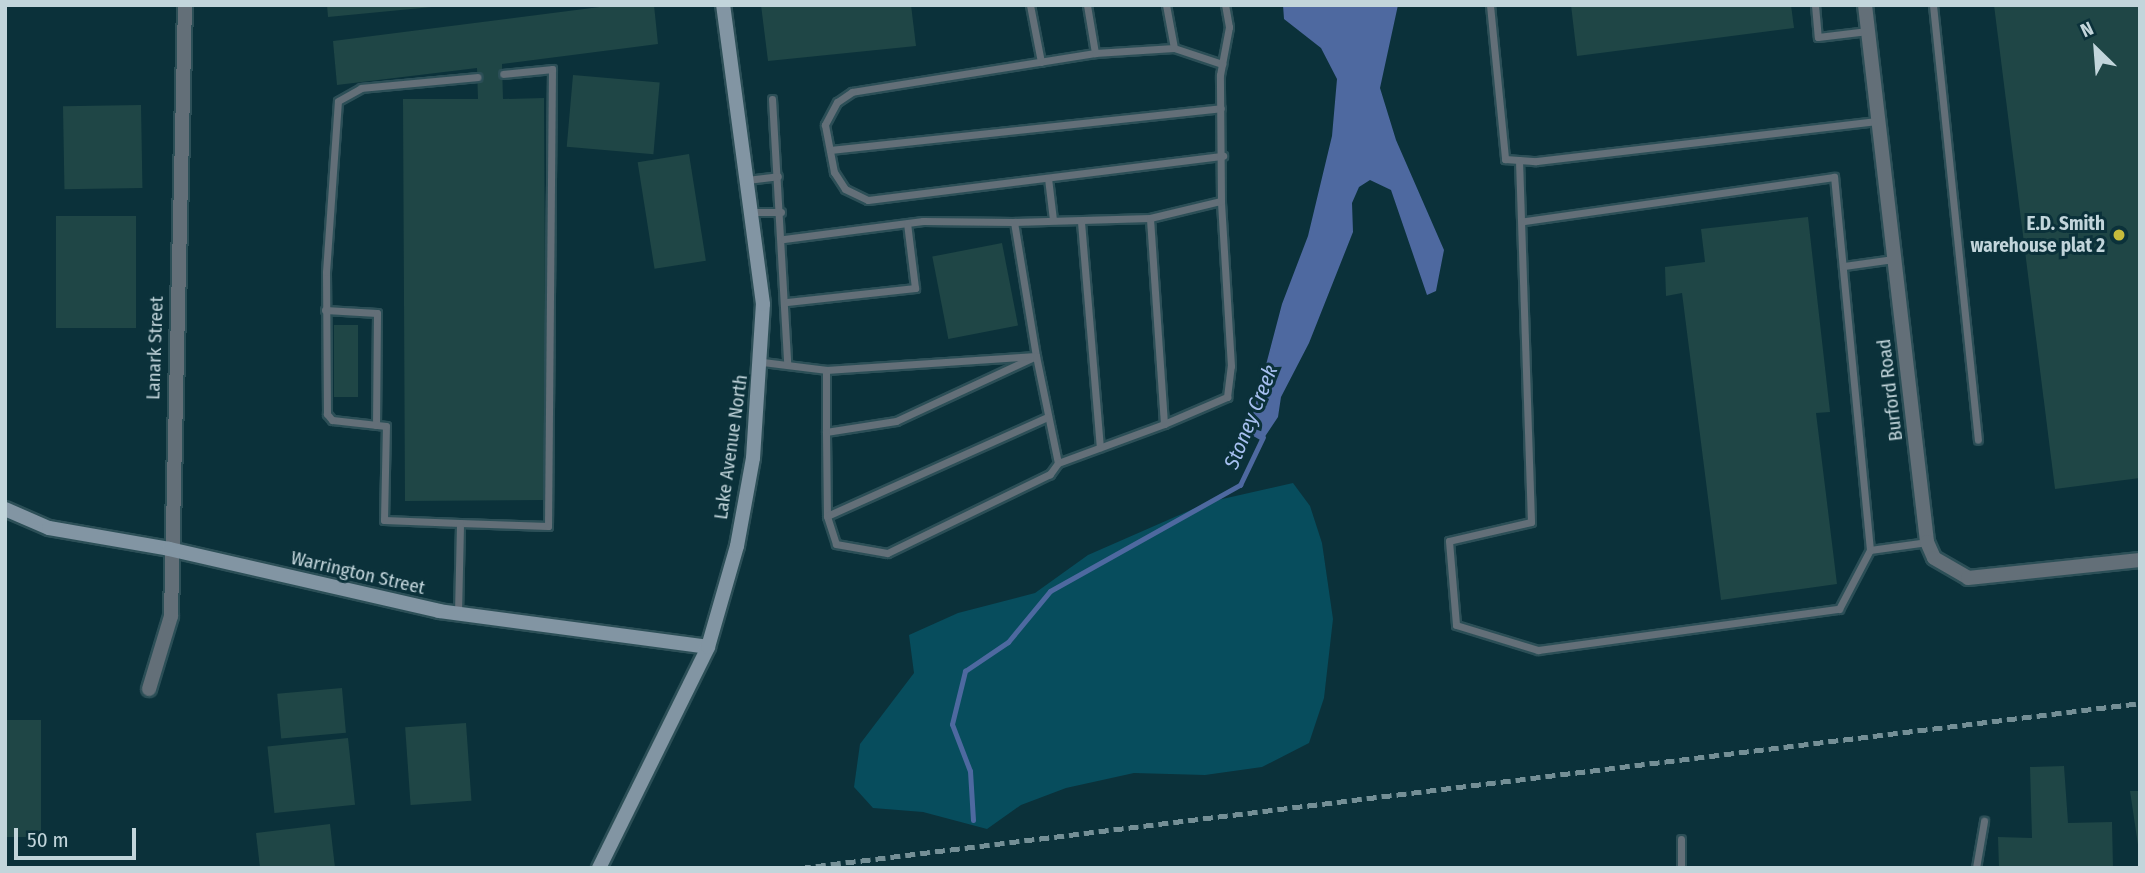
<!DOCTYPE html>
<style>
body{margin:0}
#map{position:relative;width:2145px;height:873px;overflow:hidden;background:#0b313a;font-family:"Fira Sans Condensed",sans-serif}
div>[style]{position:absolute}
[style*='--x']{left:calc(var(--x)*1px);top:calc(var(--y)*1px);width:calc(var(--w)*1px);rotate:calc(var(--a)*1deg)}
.green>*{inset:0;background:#074d5d}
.water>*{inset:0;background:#4e69a0}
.stream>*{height:5px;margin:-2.5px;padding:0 2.5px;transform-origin:2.5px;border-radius:2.5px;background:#4e69a0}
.building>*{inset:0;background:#1f4646;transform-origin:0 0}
.roads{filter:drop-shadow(2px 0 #2c4f57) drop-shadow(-2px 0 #2c4f57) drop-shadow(0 2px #2c4f57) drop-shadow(0 -2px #2c4f57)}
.lane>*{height:7px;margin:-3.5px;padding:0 3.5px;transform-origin:3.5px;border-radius:3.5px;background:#636f78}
.street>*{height:14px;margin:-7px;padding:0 7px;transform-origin:7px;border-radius:7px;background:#636f78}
.secondary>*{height:14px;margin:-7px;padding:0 7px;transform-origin:7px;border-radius:7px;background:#8295a3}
.rail>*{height:5px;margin-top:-2.5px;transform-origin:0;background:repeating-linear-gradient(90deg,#748f96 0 10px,transparent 0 15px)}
.dots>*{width:19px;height:19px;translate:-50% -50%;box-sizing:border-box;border:4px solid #0b313a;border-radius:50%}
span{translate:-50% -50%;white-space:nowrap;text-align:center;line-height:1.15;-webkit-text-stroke:6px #0b313a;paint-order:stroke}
.poi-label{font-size:19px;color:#c2d5db;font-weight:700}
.right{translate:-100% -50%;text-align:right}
.street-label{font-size:19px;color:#c2d5db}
.water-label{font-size:21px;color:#a7c0f0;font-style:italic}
.frame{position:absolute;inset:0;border:7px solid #c2d5db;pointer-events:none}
.north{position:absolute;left:2061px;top:14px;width:70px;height:70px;-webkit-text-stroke:5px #0b313a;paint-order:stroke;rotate:335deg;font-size:19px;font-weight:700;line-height:28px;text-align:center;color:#c2d5db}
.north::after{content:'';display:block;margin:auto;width:24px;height:32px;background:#c2d5db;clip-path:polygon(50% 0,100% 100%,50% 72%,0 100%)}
.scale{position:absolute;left:14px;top:828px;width:122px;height:32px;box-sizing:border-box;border:4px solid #c2d5db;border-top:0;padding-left:9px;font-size:21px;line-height:24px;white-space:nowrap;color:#c2d5db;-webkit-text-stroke:5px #0b313a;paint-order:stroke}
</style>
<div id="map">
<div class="green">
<i style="clip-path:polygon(1293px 483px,1310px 506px,1322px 543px,1333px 619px,1324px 698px,1309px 743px,1262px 767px,1205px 775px,1134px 773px,1066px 788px,1021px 805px,987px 829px,923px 812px,873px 808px,854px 787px,860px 744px,914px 673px,909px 635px,958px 613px,1035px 593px,1088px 555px,1209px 502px)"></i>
</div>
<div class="water">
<i style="clip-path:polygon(1283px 5px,1398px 5px,1380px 88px,1396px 140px,1444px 250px,1436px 291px,1427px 295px,1391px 190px,1370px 180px,1359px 187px,1352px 203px,1353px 232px,1309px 343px,1281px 397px,1278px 417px,1262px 441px,1248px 433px,1282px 304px,1308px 236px,1332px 136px,1337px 79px,1321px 48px,1284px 19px)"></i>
</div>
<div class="stream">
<i style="--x:973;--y:820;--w:49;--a:-93.5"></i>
<i style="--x:970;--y:771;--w:50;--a:-111"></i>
<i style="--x:952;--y:724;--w:55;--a:-76.2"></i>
<i style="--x:965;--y:671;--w:52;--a:-34"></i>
<i style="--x:1008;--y:642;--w:66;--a:-50.5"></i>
<i style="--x:1050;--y:591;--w:218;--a:-29.2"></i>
<i style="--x:1240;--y:485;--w:53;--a:-64.4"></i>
</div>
<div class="building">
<i style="clip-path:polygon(327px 5px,432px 5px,432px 7px,328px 17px)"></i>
<i style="clip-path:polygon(615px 5px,654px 5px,658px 44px,502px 64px,503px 99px,544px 98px,546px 500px,405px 501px,403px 99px,478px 99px,477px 68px,337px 85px,333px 41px)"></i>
<i style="clip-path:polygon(761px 5px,911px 5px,916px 46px,768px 61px)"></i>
<i style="clip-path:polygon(1571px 5px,1791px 5px,1794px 28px,1577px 56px)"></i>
<i style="clip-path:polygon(1994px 5px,2140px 5px,2140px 478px,2055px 489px)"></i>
<i style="left:573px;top:75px;width:87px;height:72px;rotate:5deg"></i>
<i style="left:141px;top:105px;width:83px;height:78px;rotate:89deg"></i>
<i style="left:689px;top:154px;width:108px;height:52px;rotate:81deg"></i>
<i style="left:136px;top:216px;width:112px;height:80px;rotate:90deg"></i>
<i style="clip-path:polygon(1808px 217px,1830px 412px,1816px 413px,1837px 584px,1721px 600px,1682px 293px,1666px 296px,1665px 267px,1705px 262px,1701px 229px)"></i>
<i style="left:1002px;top:243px;width:84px;height:71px;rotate:79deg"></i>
<i style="left:334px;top:325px;width:24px;height:72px"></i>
<i style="left:342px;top:688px;width:45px;height:65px;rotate:85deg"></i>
<i style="left:5px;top:720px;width:36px;height:117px"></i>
<i style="left:466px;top:723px;width:78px;height:61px;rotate:86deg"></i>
<i style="left:348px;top:738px;width:67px;height:81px;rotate:84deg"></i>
<i style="clip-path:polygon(2064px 766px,2068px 823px,2112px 822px,2113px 868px,1999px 868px,1998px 837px,2032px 838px,2030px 767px)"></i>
<i style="clip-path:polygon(2130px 791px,2140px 791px,2140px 845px,2138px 845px)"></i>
<i style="clip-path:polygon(330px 824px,335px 868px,260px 868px,256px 833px)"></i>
</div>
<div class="roads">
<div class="lane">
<i style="--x:1030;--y:5;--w:58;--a:79.1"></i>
<i style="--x:1087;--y:5;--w:49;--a:80.5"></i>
<i style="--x:1095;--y:53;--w:246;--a:170.9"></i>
<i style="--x:852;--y:92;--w:18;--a:146"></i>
<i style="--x:837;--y:102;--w:26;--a:118"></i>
<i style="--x:825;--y:125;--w:48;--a:79.2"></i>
<i style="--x:834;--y:172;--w:20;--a:57"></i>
<i style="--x:845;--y:189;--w:25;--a:26"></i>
<i style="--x:868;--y:200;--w:358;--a:-7.1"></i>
<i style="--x:1490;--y:5;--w:155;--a:84.4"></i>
<i style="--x:1505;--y:159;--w:31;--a:4"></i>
<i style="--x:1536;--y:161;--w:344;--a:-6.7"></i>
<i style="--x:1815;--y:5;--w:32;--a:85"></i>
<i style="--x:1818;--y:37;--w:50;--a:-6.8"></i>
<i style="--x:1933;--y:5;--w:437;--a:84.1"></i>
<i style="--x:1174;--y:48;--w:51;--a:18.4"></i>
<i style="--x:1095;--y:53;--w:79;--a:-3.6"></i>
<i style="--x:1174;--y:48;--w:44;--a:-100.5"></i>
<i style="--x:772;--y:99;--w:264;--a:86.7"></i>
<i style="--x:830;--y:150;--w:393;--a:-6.1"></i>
<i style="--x:1519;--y:160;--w:362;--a:88.1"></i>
<i style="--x:1531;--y:522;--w:84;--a:167"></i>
<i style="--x:1449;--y:541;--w:84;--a:85.2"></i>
<i style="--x:1456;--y:625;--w:86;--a:17"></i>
<i style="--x:1538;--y:650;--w:304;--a:-7.8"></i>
<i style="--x:1839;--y:609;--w:67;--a:-62.3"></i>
<i style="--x:1870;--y:550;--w:375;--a:-95.5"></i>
<i style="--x:1834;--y:177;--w:313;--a:171.9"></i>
<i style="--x:1048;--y:178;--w:42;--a:83.2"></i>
<i style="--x:747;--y:180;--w:31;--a:-7"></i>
<i style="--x:751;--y:212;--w:30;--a:0"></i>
<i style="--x:1014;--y:222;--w:136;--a:-1.7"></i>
<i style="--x:1081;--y:222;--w:226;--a:85.2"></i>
<i style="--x:784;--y:239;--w:140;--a:-7.4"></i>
<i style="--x:923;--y:221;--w:91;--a:0.6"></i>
<i style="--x:1014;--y:222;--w:136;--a:80.7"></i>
<i style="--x:1036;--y:356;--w:154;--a:155.1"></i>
<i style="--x:896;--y:421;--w:71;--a:171.1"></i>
<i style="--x:826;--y:432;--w:62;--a:-90"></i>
<i style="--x:826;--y:370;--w:210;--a:-3.8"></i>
<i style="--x:1036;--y:356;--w:109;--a:78.4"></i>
<i style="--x:1058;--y:463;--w:14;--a:126"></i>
<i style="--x:1050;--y:474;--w:181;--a:154.1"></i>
<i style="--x:887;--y:553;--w:52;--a:-170"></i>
<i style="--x:836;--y:544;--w:29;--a:-108"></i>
<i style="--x:827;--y:516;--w:84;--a:-90.7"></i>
<i style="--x:1844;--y:266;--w:50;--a:-8"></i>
<i style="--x:787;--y:302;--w:129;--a:-6.2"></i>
<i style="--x:915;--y:288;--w:65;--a:-97"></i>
<i style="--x:325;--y:310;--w:52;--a:3.3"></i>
<i style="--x:377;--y:313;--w:112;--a:90.5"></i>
<i style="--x:762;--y:362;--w:64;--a:7.1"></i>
<i style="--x:1164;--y:424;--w:69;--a:-23.2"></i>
<i style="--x:1227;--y:397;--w:31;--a:-83"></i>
<i style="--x:1231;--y:366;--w:165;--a:-93.5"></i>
<i style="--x:1058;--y:463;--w:113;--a:-20.2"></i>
<i style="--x:1164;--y:424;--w:206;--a:-93.9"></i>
<i style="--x:1150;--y:218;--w:73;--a:-13.5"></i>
<i style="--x:1221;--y:201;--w:126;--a:-90.5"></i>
<i style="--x:1220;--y:75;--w:49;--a:-79.4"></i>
<i style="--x:1229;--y:27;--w:22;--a:-100"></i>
<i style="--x:827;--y:516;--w:241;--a:-24.2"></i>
<i style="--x:460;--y:523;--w:88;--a:2"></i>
<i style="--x:548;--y:526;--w:457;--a:-89.5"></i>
<i style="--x:552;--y:69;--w:49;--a:174.2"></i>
<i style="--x:1870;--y:550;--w:58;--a:-8"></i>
<i style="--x:458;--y:613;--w:90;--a:-88.7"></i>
<i style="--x:460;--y:523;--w:76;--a:-177.7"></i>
<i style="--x:384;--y:520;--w:94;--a:-88.8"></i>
<i style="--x:386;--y:426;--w:54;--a:-173.7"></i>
<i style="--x:332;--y:420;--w:8;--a:-130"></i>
<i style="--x:327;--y:414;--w:142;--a:-90.4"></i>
<i style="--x:326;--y:272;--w:171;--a:-86"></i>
<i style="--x:338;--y:101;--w:26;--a:-29"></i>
<i style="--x:361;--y:88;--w:117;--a:-5.4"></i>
<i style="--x:1681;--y:839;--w:29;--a:90"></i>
<i style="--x:1976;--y:868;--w:48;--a:-80.3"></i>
</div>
<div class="street">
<i style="--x:1865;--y:5;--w:541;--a:83.41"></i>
<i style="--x:1927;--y:542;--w:17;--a:66"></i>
<i style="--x:1934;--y:558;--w:39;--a:30"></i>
<i style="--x:1968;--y:578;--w:173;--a:-6"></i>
<i style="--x:149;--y:689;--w:76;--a:-73.2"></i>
<i style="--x:171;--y:616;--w:611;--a:-88.69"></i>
</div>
<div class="secondary">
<i style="--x:5;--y:509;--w:48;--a:23.4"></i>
<i style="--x:49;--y:528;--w:122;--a:9.9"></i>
<i style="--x:169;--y:549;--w:277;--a:12.9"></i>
<i style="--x:439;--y:611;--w:271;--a:7.6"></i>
<i style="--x:599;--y:868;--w:246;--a:-63.7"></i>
<i style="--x:708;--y:647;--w:105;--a:-74"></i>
<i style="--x:737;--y:546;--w:89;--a:-79.7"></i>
<i style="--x:753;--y:458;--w:154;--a:-86.3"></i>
<i style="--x:763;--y:304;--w:302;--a:-97.6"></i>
</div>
</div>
<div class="rail">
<i style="--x:801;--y:868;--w:1349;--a:-7.02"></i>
</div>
<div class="dots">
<i style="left:2119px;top:235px;background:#c6bb3c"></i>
</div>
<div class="poi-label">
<span class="right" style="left:2105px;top:235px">E.D. Smith<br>warehouse plat 2</span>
</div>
<div class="street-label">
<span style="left:155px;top:348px;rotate:-88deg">Lanark Street</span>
<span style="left:1890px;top:390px;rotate:-97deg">Burford Road</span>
<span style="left:731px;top:447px;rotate:-82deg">Lake Avenue North</span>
<span style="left:358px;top:573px;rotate:13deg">Warrington Street</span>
</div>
<div class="water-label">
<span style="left:1251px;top:417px;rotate:-68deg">Stoney Creek</span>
</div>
<div class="frame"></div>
<div class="north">N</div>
<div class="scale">50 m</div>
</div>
